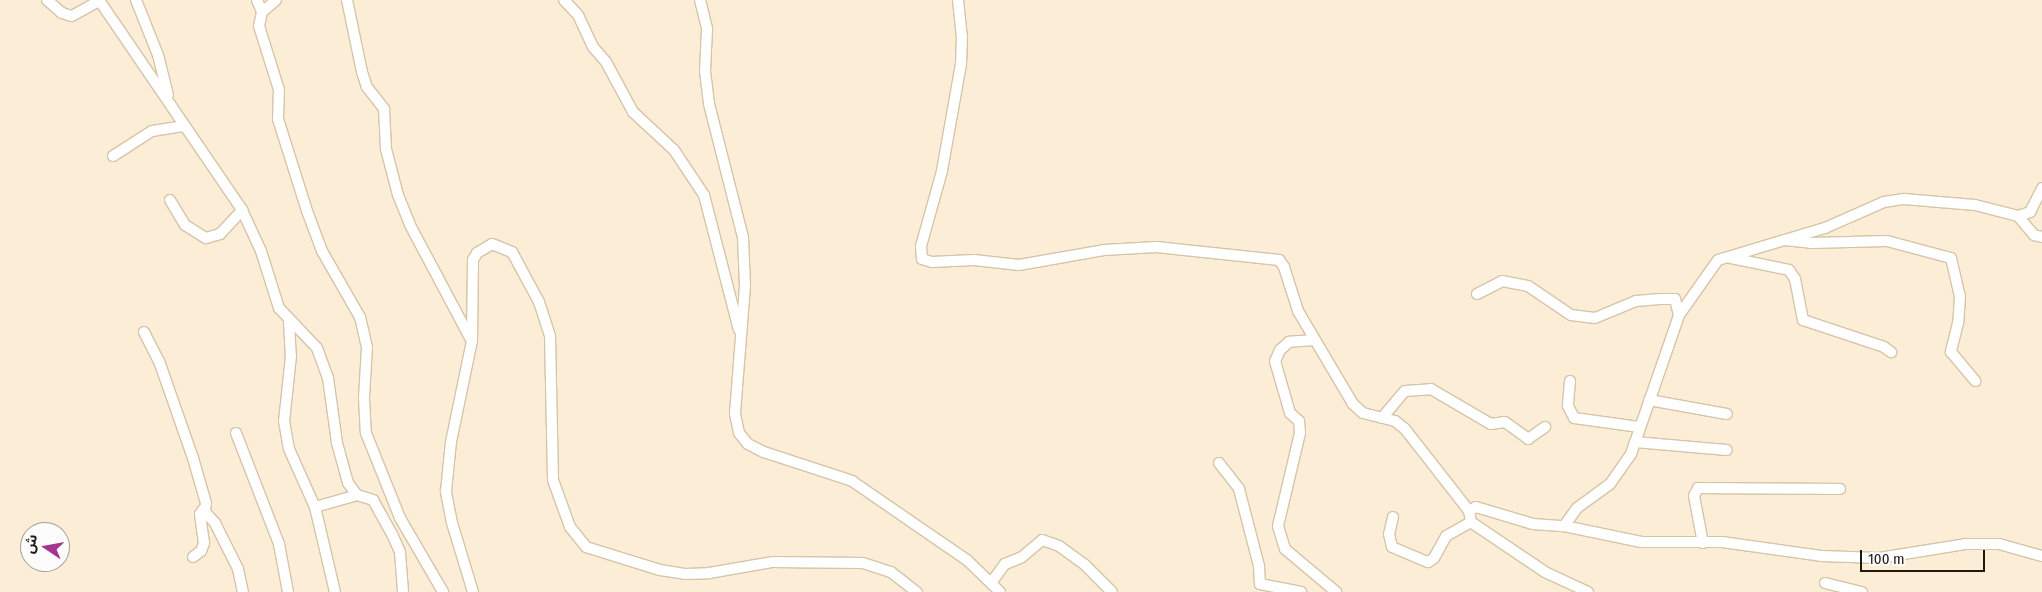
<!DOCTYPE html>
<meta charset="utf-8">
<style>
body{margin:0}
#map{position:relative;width:2042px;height:592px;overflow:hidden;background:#fcedd6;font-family:"Fira Sans Condensed","Noto Sans Arabic",sans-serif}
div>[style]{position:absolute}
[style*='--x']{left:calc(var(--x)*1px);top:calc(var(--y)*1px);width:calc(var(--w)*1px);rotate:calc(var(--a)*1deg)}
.roads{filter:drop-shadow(1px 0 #d6c4a8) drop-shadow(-1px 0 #d6c4a8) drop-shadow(0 1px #d6c4a8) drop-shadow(0 -1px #d6c4a8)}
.minor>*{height:10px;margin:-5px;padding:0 5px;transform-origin:5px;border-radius:5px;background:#fff}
span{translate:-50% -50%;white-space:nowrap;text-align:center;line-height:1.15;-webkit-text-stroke:5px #fcfcfc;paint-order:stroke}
.north{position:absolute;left:20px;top:522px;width:50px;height:50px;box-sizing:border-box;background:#fcfcfc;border:1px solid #a4a19d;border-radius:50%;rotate:282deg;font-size:14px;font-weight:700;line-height:20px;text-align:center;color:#1f180e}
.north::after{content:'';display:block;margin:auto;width:18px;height:22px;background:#a43592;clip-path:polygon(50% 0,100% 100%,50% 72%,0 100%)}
.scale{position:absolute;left:1860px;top:550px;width:125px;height:22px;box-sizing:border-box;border:2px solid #1f180e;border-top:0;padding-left:6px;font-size:15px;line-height:18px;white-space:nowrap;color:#1f180e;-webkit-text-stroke:4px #fcfcfc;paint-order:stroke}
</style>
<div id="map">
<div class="roads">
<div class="minor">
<i style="--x:47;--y:0;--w:20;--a:41"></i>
<i style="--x:62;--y:13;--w:10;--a:17"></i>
<i style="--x:72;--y:16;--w:31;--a:-29"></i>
<i style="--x:99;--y:0;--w:254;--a:55.7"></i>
<i style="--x:242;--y:210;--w:45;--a:65.1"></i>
<i style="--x:261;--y:251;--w:60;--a:72.5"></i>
<i style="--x:279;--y:308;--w:55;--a:46.5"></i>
<i style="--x:317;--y:348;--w:32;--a:70"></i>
<i style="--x:328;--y:378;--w:66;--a:82.1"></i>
<i style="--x:337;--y:443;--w:41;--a:74.6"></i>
<i style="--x:348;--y:483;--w:15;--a:53"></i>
<i style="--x:357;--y:495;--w:17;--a:17"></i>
<i style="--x:373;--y:500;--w:39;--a:61"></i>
<i style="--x:392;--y:534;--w:20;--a:66"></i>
<i style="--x:400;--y:552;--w:40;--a:85.7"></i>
<i style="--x:136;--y:0;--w:59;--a:68.2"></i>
<i style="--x:158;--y:55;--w:41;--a:76"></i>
<i style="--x:257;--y:0;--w:13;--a:67"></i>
<i style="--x:276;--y:0;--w:18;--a:139"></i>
<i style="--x:262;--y:12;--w:14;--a:102"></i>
<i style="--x:259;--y:26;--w:67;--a:72.6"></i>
<i style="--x:279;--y:90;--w:29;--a:92"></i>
<i style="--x:278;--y:119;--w:96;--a:72.5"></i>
<i style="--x:307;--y:211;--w:43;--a:69.4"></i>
<i style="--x:322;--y:251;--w:76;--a:60.1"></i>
<i style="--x:360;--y:317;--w:31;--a:77"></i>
<i style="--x:367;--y:347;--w:51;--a:93.4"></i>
<i style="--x:364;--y:398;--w:35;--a:87"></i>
<i style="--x:366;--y:433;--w:92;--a:68.2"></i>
<i style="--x:400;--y:518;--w:86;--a:59.8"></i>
<i style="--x:347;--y:0;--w:74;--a:78.2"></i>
<i style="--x:362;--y:72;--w:16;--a:72"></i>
<i style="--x:367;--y:87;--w:28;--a:52"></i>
<i style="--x:384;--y:109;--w:40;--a:87.1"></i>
<i style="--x:386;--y:149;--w:48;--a:75.4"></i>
<i style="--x:398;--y:195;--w:32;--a:68"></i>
<i style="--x:410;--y:225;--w:128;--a:62"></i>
<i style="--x:564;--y:0;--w:21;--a:47"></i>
<i style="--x:578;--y:15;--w:35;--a:65"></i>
<i style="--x:593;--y:47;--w:20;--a:49"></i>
<i style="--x:606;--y:62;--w:57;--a:61.6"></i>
<i style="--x:633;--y:112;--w:56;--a:42.8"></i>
<i style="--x:674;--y:150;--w:54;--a:56.3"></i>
<i style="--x:704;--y:195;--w:139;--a:75.5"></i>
<i style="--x:700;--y:0;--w:30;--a:76"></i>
<i style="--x:707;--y:29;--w:42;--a:92.7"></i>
<i style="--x:705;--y:71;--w:33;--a:83"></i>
<i style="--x:709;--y:104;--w:137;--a:75.7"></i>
<i style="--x:743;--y:237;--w:49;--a:87.7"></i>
<i style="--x:745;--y:286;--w:128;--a:94.5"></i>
<i style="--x:735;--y:414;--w:19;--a:78"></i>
<i style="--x:739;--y:433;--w:14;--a:51"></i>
<i style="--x:748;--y:444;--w:18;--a:27"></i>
<i style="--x:764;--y:452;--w:93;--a:18.2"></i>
<i style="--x:852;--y:481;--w:140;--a:34.5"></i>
<i style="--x:967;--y:560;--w:46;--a:44.1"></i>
<i style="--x:958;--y:0;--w:36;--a:84"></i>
<i style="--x:962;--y:36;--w:28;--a:92"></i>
<i style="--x:961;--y:64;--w:109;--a:100.1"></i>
<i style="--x:942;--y:171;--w:78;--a:105.6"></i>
<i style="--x:921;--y:246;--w:13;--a:86"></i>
<i style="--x:922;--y:259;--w:10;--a:17"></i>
<i style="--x:932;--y:262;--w:42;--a:-2.7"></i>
<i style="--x:974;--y:260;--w:45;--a:6.3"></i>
<i style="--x:1019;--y:265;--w:86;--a:-10"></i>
<i style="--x:1104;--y:250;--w:52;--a:-3.3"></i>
<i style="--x:1156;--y:247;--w:124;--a:6"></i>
<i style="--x:1279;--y:260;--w:9;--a:54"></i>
<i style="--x:1284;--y:267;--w:46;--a:72.3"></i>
<i style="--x:1298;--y:311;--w:108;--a:59.4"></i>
<i style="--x:1353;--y:404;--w:13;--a:42"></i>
<i style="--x:1363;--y:413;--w:33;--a:14"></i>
<i style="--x:1395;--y:421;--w:13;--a:39"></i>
<i style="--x:1405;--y:429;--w:104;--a:52"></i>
<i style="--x:113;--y:156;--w:46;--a:-32.7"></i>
<i style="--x:152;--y:131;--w:33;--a:-9"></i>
<i style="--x:170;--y:200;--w:29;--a:59"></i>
<i style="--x:185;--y:225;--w:25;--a:32"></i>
<i style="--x:206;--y:238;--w:15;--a:-16"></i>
<i style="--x:220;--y:234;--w:33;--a:-47"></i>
<i style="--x:2018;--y:216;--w:25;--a:50"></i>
<i style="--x:2034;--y:235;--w:8;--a:14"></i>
<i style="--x:1784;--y:240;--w:27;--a:6"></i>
<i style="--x:1811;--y:243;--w:76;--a:-1.5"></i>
<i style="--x:1887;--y:241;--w:66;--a:14.9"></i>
<i style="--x:1951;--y:258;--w:40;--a:77"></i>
<i style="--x:1960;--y:297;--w:26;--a:94"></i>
<i style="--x:1958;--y:323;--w:30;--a:104"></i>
<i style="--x:1951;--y:352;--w:38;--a:50"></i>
<i style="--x:1731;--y:258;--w:59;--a:11.7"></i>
<i style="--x:1789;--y:270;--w:11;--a:56"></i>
<i style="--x:1795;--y:279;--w:42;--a:79"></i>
<i style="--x:1803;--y:320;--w:85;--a:18.4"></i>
<i style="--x:1884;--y:347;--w:9;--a:36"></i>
<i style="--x:1477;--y:294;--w:28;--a:-27"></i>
<i style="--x:1502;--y:281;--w:26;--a:11"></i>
<i style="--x:1528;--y:286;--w:52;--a:34"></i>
<i style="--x:1571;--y:315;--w:24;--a:7"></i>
<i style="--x:1595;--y:318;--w:44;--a:-22.5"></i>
<i style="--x:1636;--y:301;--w:24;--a:-5"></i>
<i style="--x:1660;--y:299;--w:15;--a:0"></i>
<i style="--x:1675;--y:299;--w:16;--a:76"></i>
<i style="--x:289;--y:322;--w:34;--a:87"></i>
<i style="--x:291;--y:356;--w:65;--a:96.1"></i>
<i style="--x:284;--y:421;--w:28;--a:80"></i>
<i style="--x:289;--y:449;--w:64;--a:65.9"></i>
<i style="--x:315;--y:507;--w:87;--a:76.8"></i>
<i style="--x:144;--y:332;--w:33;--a:63"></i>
<i style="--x:159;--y:361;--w:103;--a:70.7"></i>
<i style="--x:193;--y:458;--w:47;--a:73.9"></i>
<i style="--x:206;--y:503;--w:8;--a:97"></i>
<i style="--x:1315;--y:340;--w:26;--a:176"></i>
<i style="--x:1289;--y:342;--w:12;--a:138"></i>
<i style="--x:1280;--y:350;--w:12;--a:114"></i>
<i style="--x:1275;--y:361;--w:54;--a:73.9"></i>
<i style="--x:1290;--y:413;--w:12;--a:42"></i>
<i style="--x:1299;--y:421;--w:12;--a:85"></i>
<i style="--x:1300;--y:433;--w:96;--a:103.3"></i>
<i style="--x:1278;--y:526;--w:24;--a:73"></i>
<i style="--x:1285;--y:549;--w:67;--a:40.1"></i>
<i style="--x:1570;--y:381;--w:25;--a:95"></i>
<i style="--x:1568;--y:406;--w:13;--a:63"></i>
<i style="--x:1574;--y:418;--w:66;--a:7.9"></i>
<i style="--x:1649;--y:400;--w:79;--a:10.2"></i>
<i style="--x:1382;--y:418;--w:35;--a:-50"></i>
<i style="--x:1405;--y:391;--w:26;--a:-4"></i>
<i style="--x:1431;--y:389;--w:69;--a:30.3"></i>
<i style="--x:1491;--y:424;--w:14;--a:-8"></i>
<i style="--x:1505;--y:422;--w:29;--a:36"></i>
<i style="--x:1528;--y:439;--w:21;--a:-35"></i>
<i style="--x:236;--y:433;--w:119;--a:68.8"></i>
<i style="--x:279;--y:544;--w:49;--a:79.4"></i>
<i style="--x:1635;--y:442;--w:92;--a:5"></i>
<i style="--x:1219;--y:463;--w:33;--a:52"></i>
<i style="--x:1239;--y:489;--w:80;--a:75.4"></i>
<i style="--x:1259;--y:566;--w:18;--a:87"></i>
<i style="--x:1260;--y:584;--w:42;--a:11"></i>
<i style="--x:315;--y:507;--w:44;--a:-15.9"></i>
<i style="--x:1393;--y:517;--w:17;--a:103"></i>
<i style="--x:1389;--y:534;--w:13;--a:77"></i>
<i style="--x:1392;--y:547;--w:39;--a:23"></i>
<i style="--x:1428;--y:562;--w:7;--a:-34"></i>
<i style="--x:1434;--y:558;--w:25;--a:-61"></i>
<i style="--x:1446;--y:536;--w:29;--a:-29"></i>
<i style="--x:1564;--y:526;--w:22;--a:-54"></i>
<i style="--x:1577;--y:508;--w:41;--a:-36"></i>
<i style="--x:1610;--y:484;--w:37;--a:-55"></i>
<i style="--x:1631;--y:454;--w:147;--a:-70.9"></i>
<i style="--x:1679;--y:315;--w:67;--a:-54.7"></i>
<i style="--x:1718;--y:260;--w:112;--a:-16.7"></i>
<i style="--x:1825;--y:228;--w:64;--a:-23.8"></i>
<i style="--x:1884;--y:202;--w:20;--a:-9"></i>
<i style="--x:1904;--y:199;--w:71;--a:4.8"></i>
<i style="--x:1975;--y:205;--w:44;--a:14.3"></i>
<i style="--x:2018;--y:216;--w:13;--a:-18"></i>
<i style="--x:2030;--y:212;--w:27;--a:-63"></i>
<i style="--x:1703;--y:543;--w:48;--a:-100.8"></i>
<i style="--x:1694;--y:496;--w:9;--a:-63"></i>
<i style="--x:1698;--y:488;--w:142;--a:0.4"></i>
<i style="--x:193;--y:557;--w:10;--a:-37"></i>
<i style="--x:201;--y:551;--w:9;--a:-69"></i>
<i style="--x:204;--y:543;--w:29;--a:-98"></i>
<i style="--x:200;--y:514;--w:5;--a:-53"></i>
<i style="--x:203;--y:510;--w:18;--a:47"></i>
<i style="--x:215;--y:523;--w:51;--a:63.4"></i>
<i style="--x:238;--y:569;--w:24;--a:78"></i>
<i style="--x:991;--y:583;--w:24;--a:-54"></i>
<i style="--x:1005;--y:564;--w:18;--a:-22"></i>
<i style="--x:1022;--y:557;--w:26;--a:-40"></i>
<i style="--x:1042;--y:540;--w:18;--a:19"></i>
<i style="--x:1059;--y:546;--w:32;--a:36"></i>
<i style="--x:1085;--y:565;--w:38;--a:45"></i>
<i style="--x:1825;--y:583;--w:38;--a:14"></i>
<i style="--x:473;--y:592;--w:72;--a:-106.9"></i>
<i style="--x:452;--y:523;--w:33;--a:-101"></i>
<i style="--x:446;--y:491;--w:49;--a:-84.2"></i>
<i style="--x:451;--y:442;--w:103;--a:-78.3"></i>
<i style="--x:472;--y:341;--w:81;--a:-89.3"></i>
<i style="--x:473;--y:260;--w:8;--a:-60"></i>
<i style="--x:477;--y:253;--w:17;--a:-31"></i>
<i style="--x:492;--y:244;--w:22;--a:22"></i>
<i style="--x:512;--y:252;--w:57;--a:61.6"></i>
<i style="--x:539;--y:302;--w:36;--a:72"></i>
<i style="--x:550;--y:336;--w:144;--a:88.8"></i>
<i style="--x:553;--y:480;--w:50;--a:70.1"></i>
<i style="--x:570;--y:527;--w:26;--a:51"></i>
<i style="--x:586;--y:547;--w:77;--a:17.3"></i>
<i style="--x:660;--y:570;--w:25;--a:9"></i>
<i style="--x:685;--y:574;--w:24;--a:-2"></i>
<i style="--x:709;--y:573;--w:65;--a:-9.8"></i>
<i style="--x:773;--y:562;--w:90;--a:0.6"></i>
<i style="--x:863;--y:563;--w:29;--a:18"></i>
<i style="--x:891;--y:572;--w:33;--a:38"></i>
<i style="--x:1588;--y:592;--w:47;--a:-155.1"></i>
<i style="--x:1545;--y:572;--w:89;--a:-146"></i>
<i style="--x:1471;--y:522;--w:11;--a:-100"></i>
<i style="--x:1469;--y:511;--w:8;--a:-30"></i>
<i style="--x:1476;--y:507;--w:59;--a:16.6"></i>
<i style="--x:1533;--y:524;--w:31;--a:4"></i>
<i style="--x:1564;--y:526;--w:79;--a:11.7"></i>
<i style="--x:1641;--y:542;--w:81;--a:0"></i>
<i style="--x:1722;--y:542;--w:100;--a:8"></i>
<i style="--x:1821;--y:556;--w:58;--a:2"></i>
<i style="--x:1879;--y:558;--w:87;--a:-9.2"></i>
<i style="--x:1965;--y:544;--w:34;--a:0"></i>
<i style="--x:1999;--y:544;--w:45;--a:15.6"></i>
</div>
</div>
<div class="north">ش</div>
<div class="scale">100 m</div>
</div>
